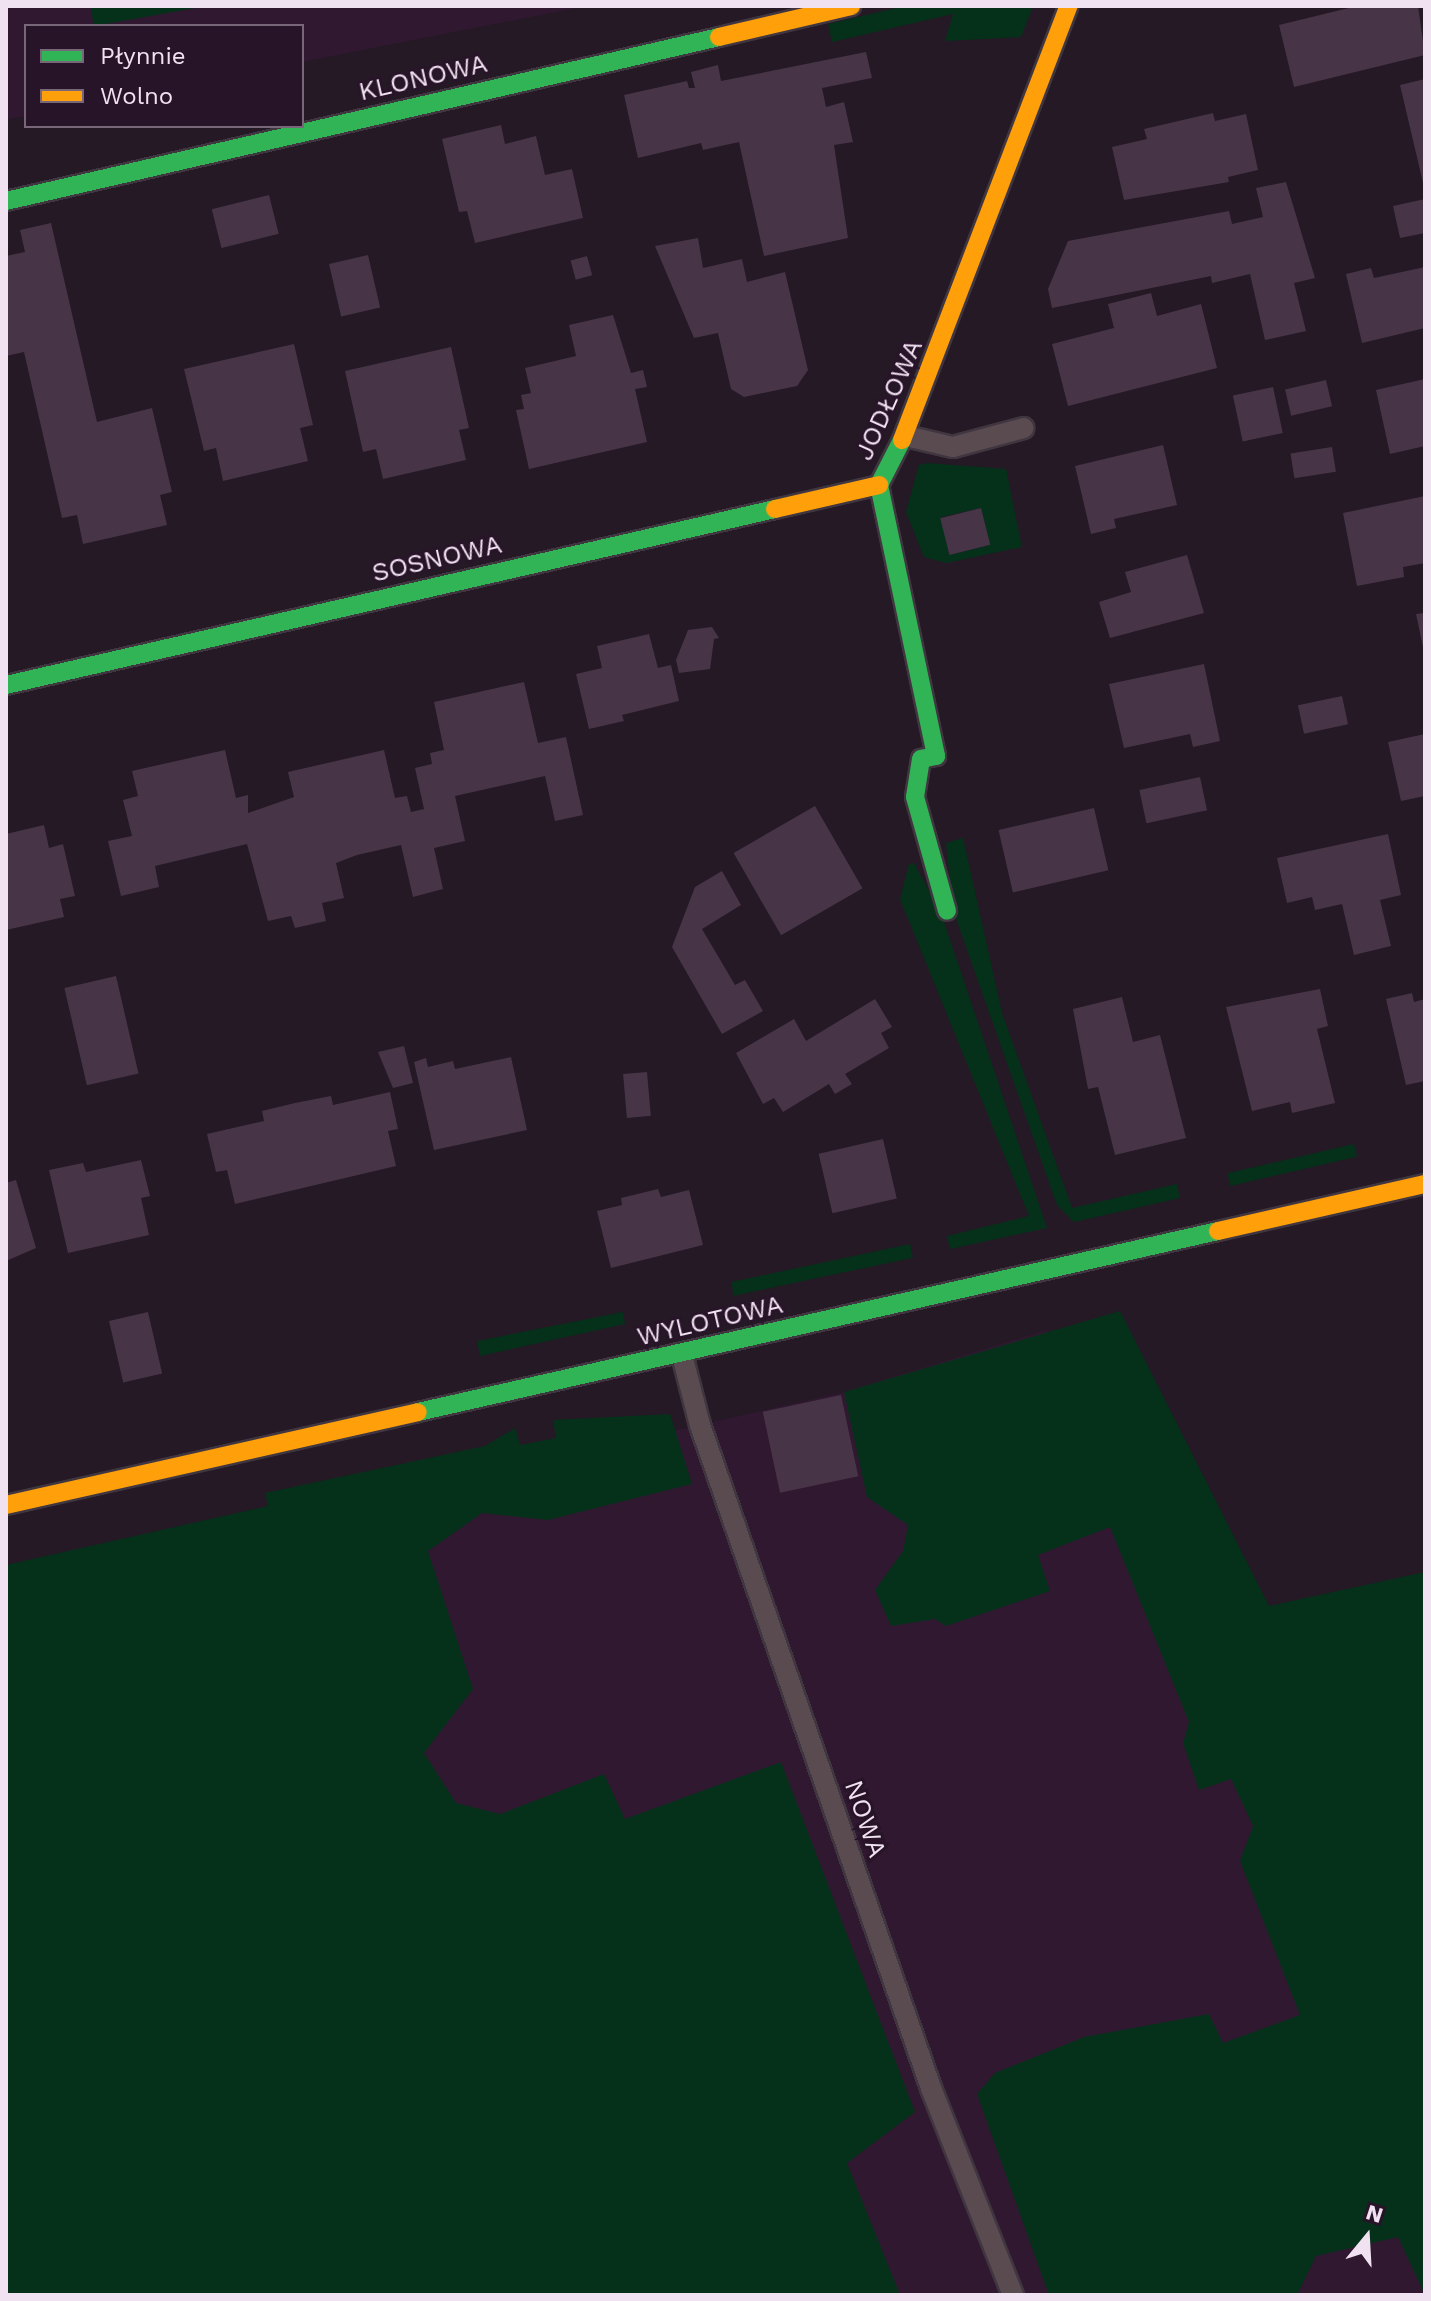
<!DOCTYPE html>
<meta charset="utf-8">
<style>
body{margin:0}
#map{position:relative;width:1431px;height:2301px;overflow:hidden;background:#241924;font-family:"Work Sans",sans-serif}
div>[style]{position:absolute}
[style*='--x']{left:calc(var(--x)*1px);top:calc(var(--y)*1px);width:calc(var(--w)*1px);rotate:calc(var(--a)*1deg)}
.built>*{inset:0;background:#301830}
.green>*{inset:0;background:#05311b;transform-origin:0 0}
.building>*{inset:0;background:#473547;transform-origin:0 0}
.roads{filter:drop-shadow(2px 0 #403640) drop-shadow(-2px 0 #403640) drop-shadow(0 2px #403640) drop-shadow(0 -2px #403640)}
.lane>*{height:20px;margin:-10px;padding:0 10px;transform-origin:10px;border-radius:10px;background:#5a4b51}
.fast>*{height:18px;margin:-9px;padding:0 9px;transform-origin:9px;border-radius:9px;background:#30b455}
.slow>*{height:18px;margin:-9px;padding:0 9px;transform-origin:9px;border-radius:9px;background:#ff9f0a}
span{translate:-50% -50%;white-space:nowrap;text-align:center;line-height:1.15;-webkit-text-stroke:6px #281429;paint-order:stroke}
.street-label{font-size:26px;color:#f0e2f0}
.frame{position:absolute;inset:0;border:8px solid #f0e2f0;pointer-events:none}
.legend{position:absolute;left:24px;top:24px;width:280px;height:104px;box-sizing:border-box;background:#281429;border:2px solid #786679;margin:0;padding:10px 14px;list-style:none;font-size:24px;color:#f0e2f0}
.legend li{display:flex;align-items:center;gap:16px;height:40px}
.legend b{width:40px;border:2px solid #786679}
.north{position:absolute;left:1327px;top:2197px;width:80px;height:80px;-webkit-text-stroke:6px #281429;paint-order:stroke;rotate:18deg;font-size:22px;font-weight:700;line-height:32px;text-align:center;color:#f0e2f0}
.north::after{content:'';display:block;margin:auto;width:28px;height:36px;background:#f0e2f0;clip-path:polygon(50% 0,100% 100%,50% 72%,0 100%)}
</style>
<div id="map">
<div class="built">
<i style="clip-path:polygon(6px 6px,586px 6px,302px 62px,302px 26px,26px 26px,26px 116px,6px 120px)"></i>
<i style="clip-path:polygon(1047px 1330px,1425px 1957px,1425px 2295px,6px 2295px,6px 1583px,844px 1392px)"></i>
</div>
<div class="green">
<i style="clip-path:polygon(90px 6px,207px 6px,94px 26px)"></i>
<i style="clip-path:polygon(905px 6px,1033px 6px,1021px 37px,945px 41px,953px 14px,832px 42px,828px 24px)"></i>
<i style="clip-path:polygon(evenodd,927px 463px,1006px 469px,1022px 547px,946px 563px,924px 557px,906px 512px,919px 465px,927px 463px,981px 508px,990px 545px,949px 555px,941px 517px,981px 508px)"></i>
<i style="clip-path:polygon(963px 838px,1002px 1013px,1072px 1208px,1177px 1184px,1180px 1198px,1074px 1222px,1057px 1205px,953px 910px,946px 843px)"></i>
<i style="clip-path:polygon(914px 863px,941px 913px,1047px 1228px,950px 1249px,947px 1236px,1029px 1216px,900px 899px,909px 864px)"></i>
<i style="left:1354px;top:1144px;width:13px;height:130px;rotate:77deg"></i>
<i style="left:910px;top:1244px;width:14px;height:183px;rotate:78deg"></i>
<i style="clip-path:polygon(1120px 1311px,1269px 1606px,1425px 1572px,1425px 2295px,1398px 2237px,1316px 2256px,1297px 2295px,1049px 2295px,977px 2094px,995px 2073px,1084px 2037px,1209px 2014px,1223px 2043px,1300px 2015px,1240px 1861px,1253px 1826px,1231px 1779px,1199px 1790px,1183px 1743px,1189px 1722px,1110px 1527px,1038px 1555px,1050px 1591px,946px 1626px,935px 1619px,891px 1626px,875px 1590px,903px 1551px,908px 1525px,867px 1497px,844px 1392px)"></i>
<i style="clip-path:polygon(623px 1312px,625px 1324px,480px 1356px,477px 1341px)"></i>
<i style="clip-path:polygon(670px 1414px,692px 1484px,548px 1520px,482px 1513px,428px 1551px,473px 1689px,424px 1753px,456px 1803px,500px 1814px,604px 1774px,625px 1819px,781px 1762px,915px 2112px,847px 2163px,900px 2295px,6px 2295px,6px 1565px,268px 1506px,265px 1493px,485px 1446px,515px 1428px,520px 1445px,556px 1438px,553px 1420px)"></i>
</div>
<div class="building">
<i style="clip-path:polygon(1418px 6px,1425px 55px,1294px 87px,1279px 25px,1357px 6px)"></i>
<i style="clip-path:polygon(866px 52px,872px 78px,822px 88px,826px 107px,844px 102px,853px 142px,834px 145px,848px 238px,764px 256px,739px 142px,703px 150px,701px 143px,638px 158px,624px 95px,687px 81px,689px 88px,695px 88px,691px 72px,718px 65px,721px 81px)"></i>
<i style="clip-path:polygon(1425px 79px,1425px 187px,1424px 187px,1400px 85px)"></i>
<i style="clip-path:polygon(1213px 113px,1215px 121px,1246px 114px,1258px 170px,1228px 177px,1229px 182px,1124px 200px,1112px 147px,1147px 139px,1144px 129px)"></i>
<i style="clip-path:polygon(501px 125px,505px 144px,536px 136px,545px 175px,572px 169px,583px 218px,475px 243px,467px 211px,459px 212px,442px 139px)"></i>
<i style="clip-path:polygon(1286px 182px,1315px 278px,1294px 283px,1306px 331px,1265px 340px,1250px 274px,1212px 283px,1211px 276px,1052px 308px,1048px 289px,1068px 241px,1229px 211px,1232px 224px,1263px 217px,1256px 188px)"></i>
<i style="left:269px;top:195px;width:40px;height:59px;rotate:76deg"></i>
<i style="clip-path:polygon(1425px 199px,1425px 233px,1400px 238px,1393px 206px)"></i>
<i style="clip-path:polygon(51px 223px,97px 422px,152px 408px,172px 492px,160px 495px,167px 525px,83px 544px,77px 515px,62px 518px,24px 352px,6px 356px,6px 256px,25px 252px,20px 230px)"></i>
<i style="clip-path:polygon(698px 238px,703px 268px,742px 259px,747px 282px,785px 272px,808px 370px,797px 386px,744px 397px,731px 389px,718px 333px,694px 338px,655px 246px)"></i>
<i style="left:368px;top:255px;width:54px;height:40px;rotate:77deg"></i>
<i style="left:587px;top:256px;width:20px;height:17px;rotate:75deg"></i>
<i style="clip-path:polygon(1425px 267px,1425px 328px,1362px 343px,1346px 274px,1371px 268px,1374px 278px)"></i>
<i style="clip-path:polygon(1151px 293px,1157px 316px,1201px 304px,1217px 368px,1068px 406px,1052px 344px,1114px 328px,1108px 304px)"></i>
<i style="clip-path:polygon(613px 315px,631px 373px,643px 370px,647px 387px,635px 389px,647px 442px,529px 469px,516px 410px,524px 409px,521px 395px,531px 393px,525px 368px,576px 356px,569px 325px)"></i>
<i style="clip-path:polygon(294px 344px,313px 425px,300px 428px,308px 461px,223px 481px,216px 448px,204px 451px,184px 369px)"></i>
<i style="clip-path:polygon(451px 347px,469px 428px,459px 430px,466px 460px,383px 479px,376px 449px,363px 452px,345px 371px)"></i>
<i style="clip-path:polygon(1425px 379px,1425px 446px,1390px 454px,1376px 390px)"></i>
<i style="left:1326px;top:380px;width:27px;height:42px;rotate:77deg"></i>
<i style="left:1273px;top:387px;width:47px;height:41px;rotate:78deg"></i>
<i style="clip-path:polygon(1163px 445px,1177px 505px,1114px 519px,1116px 528px,1091px 534px,1075px 466px)"></i>
<i style="left:1332px;top:447px;width:25px;height:42px;rotate:81deg"></i>
<i style="clip-path:polygon(1425px 496px,1425px 563px,1403px 567px,1404px 577px,1357px 586px,1343px 513px)"></i>
<i style="left:981px;top:508px;width:38px;height:42px;rotate:76deg"></i>
<i style="clip-path:polygon(1187px 555px,1204px 613px,1110px 638px,1099px 602px,1131px 592px,1125px 572px)"></i>
<i style="clip-path:polygon(1425px 613px,1425px 652px,1424px 652px,1416px 614px)"></i>
<i style="clip-path:polygon(712px 627px,719px 638px,714px 639px,710px 669px,679px 673px,676px 660px,688px 630px)"></i>
<i style="clip-path:polygon(649px 634px,658px 668px,671px 665px,679px 701px,622px 715px,624px 721px,589px 729px,576px 674px,602px 668px,597px 646px)"></i>
<i style="clip-path:polygon(1204px 664px,1220px 741px,1193px 747px,1190px 734px,1124px 748px,1109px 684px)"></i>
<i style="clip-path:polygon(524px 682px,538px 743px,566px 737px,583px 815px,555px 821px,545px 776px,455px 796px,465px 841px,434px 848px,443px 889px,413px 897px,401px 845px,357px 855px,336px 863px,344px 898px,322px 903px,326px 921px,295px 928px,291px 916px,268px 921px,247px 844px,155px 866px,159px 887px,121px 896px,108px 841px,132px 836px,123px 800px,138px 796px,132px 771px,225px 750px,236px 798px,248px 795px,248px 813px,294px 797px,288px 772px,384px 750px,395px 798px,407px 796px,411px 812px,424px 809px,415px 768px,432px 764px,430px 753px,444px 750px,434px 702px)"></i>
<i style="left:1342px;top:696px;width:29px;height:45px;rotate:78deg"></i>
<i style="clip-path:polygon(1425px 734px,1425px 796px,1401px 801px,1388px 742px)"></i>
<i style="left:1200px;top:777px;width:34px;height:62px;rotate:78deg"></i>
<i style="left:815px;top:806px;width:95px;height:94px;rotate:60deg"></i>
<i style="left:1094px;top:808px;width:64px;height:98px;rotate:77deg"></i>
<i style="clip-path:polygon(44px 825px,49px 848px,63px 844px,75px 896px,60px 899px,64px 917px,6px 930px,6px 834px)"></i>
<i style="clip-path:polygon(1388px 834px,1401px 895px,1380px 900px,1391px 946px,1354px 955px,1342px 904px,1315px 910px,1312px 897px,1287px 903px,1277px 858px)"></i>
<i style="clip-path:polygon(722px 871px,741px 905px,702px 929px,735px 985px,745px 980px,763px 1011px,722px 1034px,672px 947px,695px 887px)"></i>
<i style="left:116px;top:976px;width:100px;height:53px;rotate:77deg"></i>
<i style="clip-path:polygon(1320px 989px,1328px 1026px,1317px 1029px,1335px 1103px,1292px 1113px,1290px 1102px,1252px 1111px,1226px 1007px)"></i>
<i style="clip-path:polygon(1412px 993px,1414px 1002px,1425px 999px,1425px 1081px,1406px 1085px,1386px 999px)"></i>
<i style="clip-path:polygon(1122px 997px,1133px 1042px,1160px 1035px,1186px 1138px,1115px 1155px,1098px 1087px,1088px 1089px,1073px 1009px)"></i>
<i style="clip-path:polygon(875px 999px,892px 1027px,881px 1033px,889px 1048px,845px 1074px,852px 1084px,835px 1094px,829px 1084px,783px 1112px,774px 1098px,763px 1104px,736px 1053px,794px 1019px,806px 1041px)"></i>
<i style="clip-path:polygon(404px 1046px,413px 1083px,393px 1088px,378px 1052px)"></i>
<i style="clip-path:polygon(511px 1057px,527px 1130px,434px 1150px,414px 1062px,426px 1058px,428px 1067px,453px 1061px,455px 1069px)"></i>
<i style="left:647px;top:1072px;width:44px;height:24px;rotate:85deg"></i>
<i style="clip-path:polygon(390px 1092px,398px 1129px,388px 1131px,396px 1166px,235px 1204px,227px 1170px,216px 1172px,207px 1134px,264px 1121px,262px 1111px,295px 1103px,331px 1096px,333px 1105px)"></i>
<i style="left:883px;top:1139px;width:61px;height:66px;rotate:77deg"></i>
<i style="clip-path:polygon(141px 1160px,150px 1196px,141px 1198px,149px 1235px,68px 1253px,49px 1170px,83px 1163px,86px 1172px)"></i>
<i style="clip-path:polygon(16px 1180px,36px 1248px,6px 1261px,6px 1183px)"></i>
<i style="clip-path:polygon(658px 1189px,661px 1197px,689px 1190px,703px 1245px,611px 1268px,597px 1211px,622px 1205px,621px 1198px)"></i>
<i style="left:148px;top:1312px;width:63px;height:40px;rotate:77deg"></i>
<i style="left:841px;top:1395px;width:83px;height:80px;rotate:78deg"></i>
</div>
<div class="roads">
<div class="lane">
<i style="--x:906;--y:436;--w:48;--a:13.2"></i>
<i style="--x:953;--y:447;--w:73;--a:-15"></i>
<i style="--x:682;--y:1355;--w:72;--a:75.6"></i>
<i style="--x:700;--y:1425;--w:702;--a:70.79"></i>
<i style="--x:931;--y:2088;--w:223;--a:68.4"></i>
</div>
<div class="fast">
<i style="--x:6;--y:201;--w:732;--a:-12.95"></i>
<i style="--x:902;--y:440;--w:51;--a:117.1"></i>
<i style="--x:879;--y:485;--w:277;--a:78.1"></i>
<i style="--x:936;--y:756;--w:15;--a:169"></i>
<i style="--x:921;--y:759;--w:38;--a:99"></i>
<i style="--x:915;--y:797;--w:118;--a:74.3"></i>
<i style="--x:6;--y:685;--w:789;--a:-12.89"></i>
<i style="--x:418;--y:1412;--w:820;--a:-12.75"></i>
</div>
<div class="slow">
<i style="--x:719;--y:37;--w:136;--a:-13.2"></i>
<i style="--x:902;--y:440;--w:465;--a:-69"></i>
<i style="--x:775;--y:509;--w:107;--a:-13"></i>
<i style="--x:1218;--y:1231;--w:212;--a:-12.8"></i>
<i style="--x:6;--y:1505;--w:422;--a:-12.7"></i>
</div>
</div>
<div class="street-label">
<span style="left:423px;top:78px;rotate:-13deg">KLONOWA</span>
<span style="left:889px;top:400px;rotate:-66deg">JODŁOWA</span>
<span style="left:437px;top:559px;rotate:-13deg">SOSNOWA</span>
<span style="left:710px;top:1321px;rotate:-13deg">WYLOTOWA</span>
<span style="left:865px;top:1819px;rotate:71deg">NOWA</span>
</div>
<div class="frame"></div>
<ul class="legend">
<li><b style="height:10px;background:#30b455"></b>Płynnie</li>
<li><b style="height:10px;background:#ff9f0a"></b>Wolno</li>
</ul>
<div class="north">N</div>
</div>
